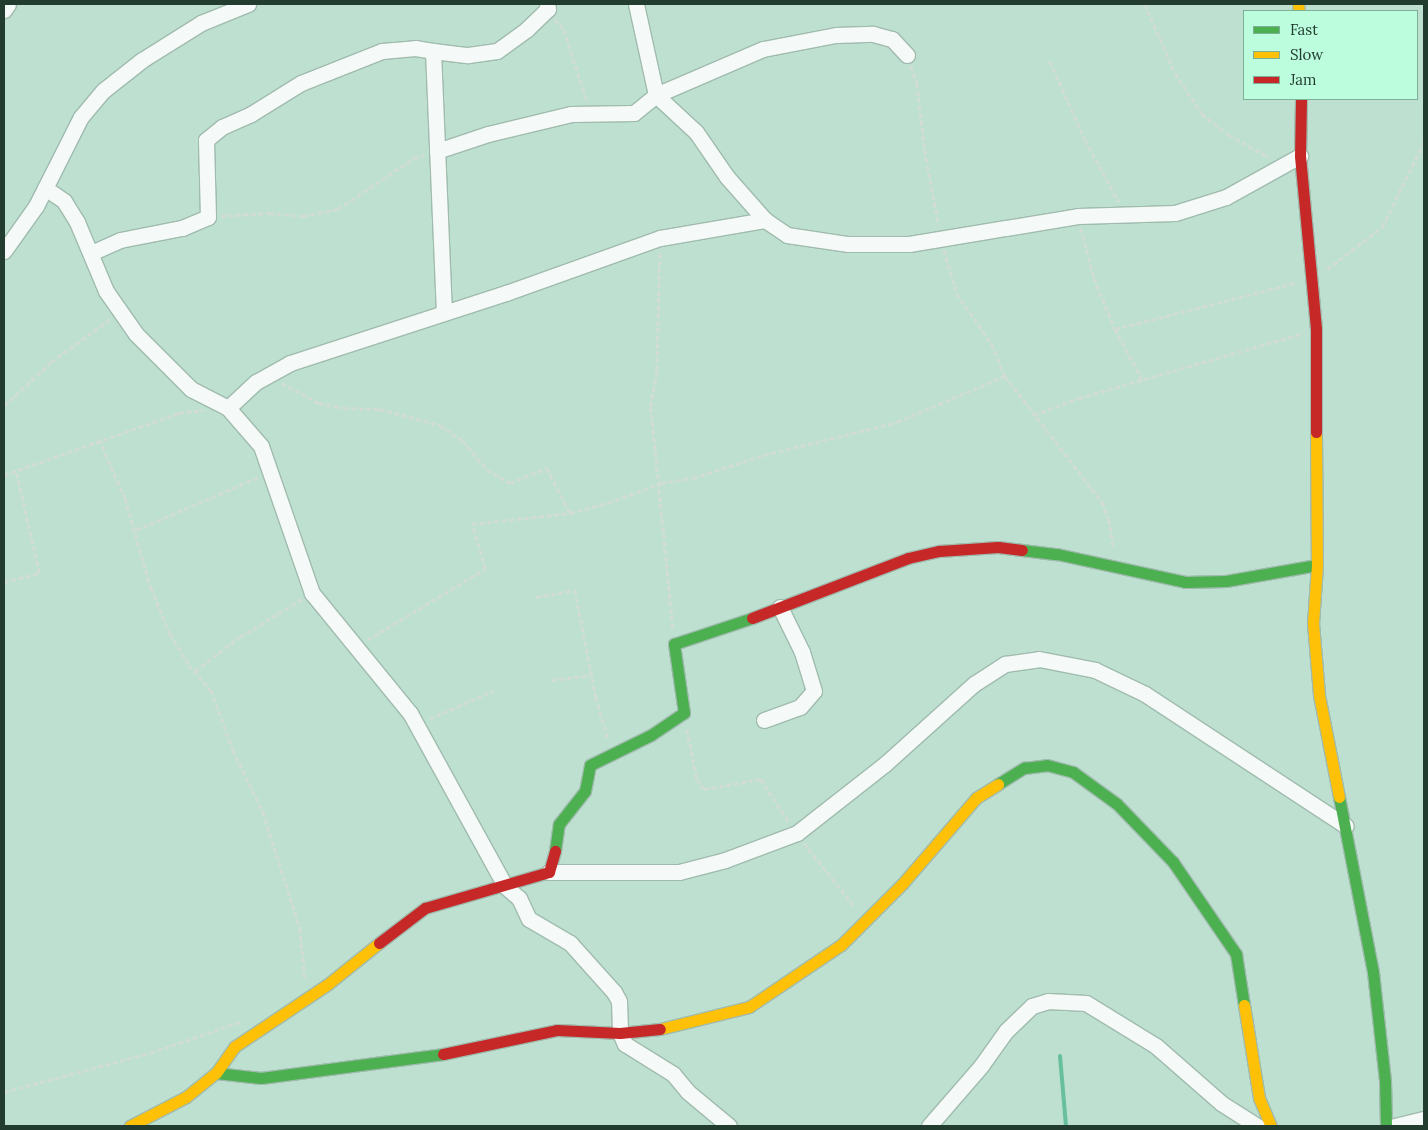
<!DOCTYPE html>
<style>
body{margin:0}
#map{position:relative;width:1428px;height:1130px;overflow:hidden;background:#bee0d0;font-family:Lora,serif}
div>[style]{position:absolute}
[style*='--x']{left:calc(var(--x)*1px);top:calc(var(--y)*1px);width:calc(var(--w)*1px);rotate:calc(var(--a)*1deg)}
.stream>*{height:4px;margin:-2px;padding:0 2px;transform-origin:2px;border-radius:2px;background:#67bf9c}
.path>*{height:2.5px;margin-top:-1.25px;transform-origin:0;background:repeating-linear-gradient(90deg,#d1dcd7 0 5px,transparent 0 7.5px)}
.roads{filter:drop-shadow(1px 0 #a0bbae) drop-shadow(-1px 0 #a0bbae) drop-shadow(0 1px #a0bbae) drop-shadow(0 -1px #a0bbae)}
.street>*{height:15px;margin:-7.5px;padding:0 7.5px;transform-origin:7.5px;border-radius:7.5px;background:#f5faf8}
.fast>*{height:11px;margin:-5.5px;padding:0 5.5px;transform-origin:5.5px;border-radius:5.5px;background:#4caf50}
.slow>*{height:11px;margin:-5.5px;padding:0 5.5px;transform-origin:5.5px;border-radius:5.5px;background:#ffc107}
.jam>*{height:11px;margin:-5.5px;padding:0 5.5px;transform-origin:5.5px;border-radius:5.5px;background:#c62828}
span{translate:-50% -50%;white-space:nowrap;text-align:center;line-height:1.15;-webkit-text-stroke:4px #bcfdde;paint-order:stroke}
.frame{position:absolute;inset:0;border:5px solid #223c30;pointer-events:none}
.legend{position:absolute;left:1243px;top:10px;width:175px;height:90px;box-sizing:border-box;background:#bcfdde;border:1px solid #7eb098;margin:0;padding:6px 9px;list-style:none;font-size:15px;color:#223c30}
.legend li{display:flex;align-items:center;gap:10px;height:25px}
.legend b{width:25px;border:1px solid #7eb098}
</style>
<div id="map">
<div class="stream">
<i style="--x:1060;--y:1056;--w:70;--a:85.1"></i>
</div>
<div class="path">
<i style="--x:1145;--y:4;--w:75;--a:66.5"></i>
<i style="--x:1175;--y:73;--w:49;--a:56.6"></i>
<i style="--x:1202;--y:114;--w:34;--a:38"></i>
<i style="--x:1229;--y:135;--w:46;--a:28.8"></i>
<i style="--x:555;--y:19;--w:14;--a:51"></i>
<i style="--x:564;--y:30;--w:75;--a:72.1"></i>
<i style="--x:1050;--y:61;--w:86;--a:66.1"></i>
<i style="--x:1085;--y:140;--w:71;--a:61.3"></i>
<i style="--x:911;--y:66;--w:18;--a:71"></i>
<i style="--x:917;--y:83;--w:76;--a:83.2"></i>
<i style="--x:926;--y:158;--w:69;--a:79.2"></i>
<i style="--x:221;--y:216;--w:48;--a:-3.6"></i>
<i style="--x:269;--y:213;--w:34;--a:5"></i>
<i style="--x:303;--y:216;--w:36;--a:-11"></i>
<i style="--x:338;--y:209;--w:92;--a:-33.9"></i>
<i style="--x:414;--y:158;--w:10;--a:-17"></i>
<i style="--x:1081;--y:228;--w:52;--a:75.4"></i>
<i style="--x:1094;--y:278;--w:55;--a:67.6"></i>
<i style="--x:1115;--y:329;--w:57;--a:61.6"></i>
<i style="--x:944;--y:250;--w:46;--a:73.5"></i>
<i style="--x:957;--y:294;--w:61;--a:55"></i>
<i style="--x:992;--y:344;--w:35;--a:68"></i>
<i style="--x:1005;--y:376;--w:159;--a:52.4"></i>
<i style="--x:1102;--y:502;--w:18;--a:68"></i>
<i style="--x:1109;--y:519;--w:30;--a:81"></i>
<i style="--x:660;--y:253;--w:119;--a:91.4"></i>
<i style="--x:657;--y:372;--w:36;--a:100"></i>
<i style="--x:651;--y:407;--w:222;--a:84.3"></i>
<i style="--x:1327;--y:269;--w:69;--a:-37.4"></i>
<i style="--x:1382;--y:227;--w:95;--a:-63.7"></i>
<i style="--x:1115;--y:329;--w:187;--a:-14.3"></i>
<i style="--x:282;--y:383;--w:42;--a:28.4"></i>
<i style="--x:319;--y:403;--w:25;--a:11"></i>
<i style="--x:344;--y:408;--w:36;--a:2"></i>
<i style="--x:380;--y:409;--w:62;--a:14.9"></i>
<i style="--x:440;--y:425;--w:28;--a:35"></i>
<i style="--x:463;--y:441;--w:38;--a:50"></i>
<i style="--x:487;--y:470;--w:26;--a:29"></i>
<i style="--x:510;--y:483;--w:40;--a:-22"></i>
<i style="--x:547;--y:468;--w:51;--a:62.9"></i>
<i style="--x:4;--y:406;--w:64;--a:-43.1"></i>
<i style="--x:51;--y:362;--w:73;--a:-36.1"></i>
<i style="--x:1034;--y:415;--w:48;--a:-20.7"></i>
<i style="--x:1079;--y:398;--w:231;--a:-16.1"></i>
<i style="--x:99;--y:439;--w:64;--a:66.2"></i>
<i style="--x:125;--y:498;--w:94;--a:73.9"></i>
<i style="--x:151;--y:588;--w:50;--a:67.6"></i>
<i style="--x:170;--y:634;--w:36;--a:58"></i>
<i style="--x:189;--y:665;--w:33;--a:49"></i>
<i style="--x:211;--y:690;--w:64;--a:69.9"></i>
<i style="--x:233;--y:750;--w:69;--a:64.2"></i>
<i style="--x:263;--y:812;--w:122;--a:72.3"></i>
<i style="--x:300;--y:928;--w:52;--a:84.5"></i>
<i style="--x:4;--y:475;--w:186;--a:-19.5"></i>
<i style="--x:179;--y:413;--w:25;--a:-7"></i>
<i style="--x:136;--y:530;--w:134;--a:-23.3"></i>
<i style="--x:4;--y:582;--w:36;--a:-14"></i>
<i style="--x:39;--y:573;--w:104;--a:-102.8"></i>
<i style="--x:536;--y:597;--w:40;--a:-10"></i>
<i style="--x:575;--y:590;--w:109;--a:78.9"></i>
<i style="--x:596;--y:697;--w:44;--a:74.1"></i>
<i style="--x:367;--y:640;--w:138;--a:-31"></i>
<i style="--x:485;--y:569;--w:47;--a:-106.1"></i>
<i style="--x:472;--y:524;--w:99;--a:-6.4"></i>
<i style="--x:570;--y:513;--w:39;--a:-15"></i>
<i style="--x:608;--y:503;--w:57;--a:-20.7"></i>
<i style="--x:661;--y:483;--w:32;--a:-9"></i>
<i style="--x:693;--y:478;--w:75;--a:-17.9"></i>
<i style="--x:764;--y:455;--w:137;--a:-13.9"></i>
<i style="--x:897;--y:422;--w:117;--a:-23.1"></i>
<i style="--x:195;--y:671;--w:56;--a:-37.1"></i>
<i style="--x:240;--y:637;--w:73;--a:-31.5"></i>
<i style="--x:552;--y:680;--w:40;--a:-7.1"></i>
<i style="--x:429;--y:719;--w:70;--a:-23.6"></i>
<i style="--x:687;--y:729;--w:51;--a:78.7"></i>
<i style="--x:697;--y:779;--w:12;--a:55"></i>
<i style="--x:704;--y:789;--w:58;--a:-10"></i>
<i style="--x:761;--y:779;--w:51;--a:56.9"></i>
<i style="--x:804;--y:843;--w:82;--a:51.4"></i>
<i style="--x:4;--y:1092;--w:151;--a:-15"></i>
<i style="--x:150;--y:1053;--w:97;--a:-19.2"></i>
</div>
<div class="roads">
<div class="street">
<i style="--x:636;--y:4;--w:93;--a:77.6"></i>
<i style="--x:656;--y:95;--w:54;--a:42.8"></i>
<i style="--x:696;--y:132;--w:55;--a:55.4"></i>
<i style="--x:727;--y:177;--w:57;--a:48.5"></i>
<i style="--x:4;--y:10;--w:7;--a:-56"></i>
<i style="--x:433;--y:51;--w:35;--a:7"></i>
<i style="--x:468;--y:55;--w:29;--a:-8"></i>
<i style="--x:497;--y:51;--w:37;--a:-36"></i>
<i style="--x:527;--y:29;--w:29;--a:-44"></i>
<i style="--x:548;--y:9;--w:5;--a:-101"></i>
<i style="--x:437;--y:151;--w:54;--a:-18.4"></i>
<i style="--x:488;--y:134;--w:85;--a:-13.5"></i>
<i style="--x:571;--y:114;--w:63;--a:-0.9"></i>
<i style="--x:634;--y:113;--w:28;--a:-39"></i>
<i style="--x:656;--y:95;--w:116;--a:-23.3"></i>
<i style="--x:763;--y:49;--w:74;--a:-10.9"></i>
<i style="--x:836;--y:35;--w:37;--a:-2"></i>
<i style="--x:873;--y:34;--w:20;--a:15"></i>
<i style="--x:892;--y:39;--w:22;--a:47"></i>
<i style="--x:45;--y:188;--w:23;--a:34"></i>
<i style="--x:64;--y:201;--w:25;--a:58"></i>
<i style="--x:77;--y:222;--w:75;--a:67.2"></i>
<i style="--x:106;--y:291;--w:52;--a:55.1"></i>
<i style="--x:136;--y:334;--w:78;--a:45"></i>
<i style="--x:191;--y:389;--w:42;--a:27.2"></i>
<i style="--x:228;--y:408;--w:50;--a:49"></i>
<i style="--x:261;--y:446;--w:156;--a:70.9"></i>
<i style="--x:312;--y:593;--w:155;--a:50.8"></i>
<i style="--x:410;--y:713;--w:197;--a:61.2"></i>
<i style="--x:505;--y:886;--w:18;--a:41"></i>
<i style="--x:519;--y:898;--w:23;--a:65"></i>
<i style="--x:529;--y:919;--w:48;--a:30.3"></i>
<i style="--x:570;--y:943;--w:66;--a:48.1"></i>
<i style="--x:614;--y:992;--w:10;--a:61"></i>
<i style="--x:619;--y:1001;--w:32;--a:88"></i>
<i style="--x:620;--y:1033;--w:12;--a:66"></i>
<i style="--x:625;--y:1044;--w:57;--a:32"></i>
<i style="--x:673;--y:1074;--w:23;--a:50"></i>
<i style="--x:688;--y:1092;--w:53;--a:39.7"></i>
<i style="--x:4;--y:251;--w:55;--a:-54.6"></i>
<i style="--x:36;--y:206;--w:100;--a:-63.2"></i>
<i style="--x:81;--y:117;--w:35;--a:-50"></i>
<i style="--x:104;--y:90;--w:48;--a:-38.3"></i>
<i style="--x:142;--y:60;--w:70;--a:-32.1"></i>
<i style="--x:201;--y:23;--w:51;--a:-22"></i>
<i style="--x:91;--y:253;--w:32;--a:-24"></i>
<i style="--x:120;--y:240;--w:63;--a:-11"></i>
<i style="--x:182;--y:228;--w:28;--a:-23"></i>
<i style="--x:208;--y:217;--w:77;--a:-91.5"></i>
<i style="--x:206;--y:140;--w:21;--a:-39"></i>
<i style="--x:222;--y:127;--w:32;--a:-24"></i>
<i style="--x:251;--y:114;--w:59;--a:-31.8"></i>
<i style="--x:301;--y:83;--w:87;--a:-21.6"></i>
<i style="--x:382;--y:51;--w:33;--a:-5"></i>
<i style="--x:415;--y:48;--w:18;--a:9"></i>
<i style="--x:433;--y:51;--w:261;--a:87.6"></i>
<i style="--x:228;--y:408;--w:38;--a:-43"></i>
<i style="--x:256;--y:382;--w:39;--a:-29"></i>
<i style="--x:290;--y:363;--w:227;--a:-18"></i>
<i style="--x:506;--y:293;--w:164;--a:-19.7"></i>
<i style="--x:660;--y:238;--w:107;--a:-9.7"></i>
<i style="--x:765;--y:220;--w:27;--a:34"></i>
<i style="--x:787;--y:235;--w:62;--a:8.4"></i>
<i style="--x:848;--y:244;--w:61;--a:0"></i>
<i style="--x:909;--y:244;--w:171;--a:-9.4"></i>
<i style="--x:1078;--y:216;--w:97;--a:-1.8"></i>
<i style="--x:1175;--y:213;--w:53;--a:-17.4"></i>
<i style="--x:1226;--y:197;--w:85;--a:-29"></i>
<i style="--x:764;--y:720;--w:38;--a:-20"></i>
<i style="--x:800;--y:707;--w:21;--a:-49"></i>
<i style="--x:814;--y:691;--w:41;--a:-107.1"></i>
<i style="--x:802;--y:652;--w:50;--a:-116.1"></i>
<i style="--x:549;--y:872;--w:130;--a:0"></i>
<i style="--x:679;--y:872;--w:48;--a:-14.6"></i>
<i style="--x:725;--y:860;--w:77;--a:-20.6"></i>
<i style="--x:797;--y:833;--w:112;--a:-38.1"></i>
<i style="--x:885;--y:764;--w:120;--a:-42"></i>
<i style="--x:974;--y:684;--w:37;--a:-33"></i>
<i style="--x:1005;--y:664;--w:34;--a:-8"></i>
<i style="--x:1039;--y:659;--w:57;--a:11.1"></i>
<i style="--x:1095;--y:670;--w:55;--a:25.6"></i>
<i style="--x:1145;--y:694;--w:240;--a:33.3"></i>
<i style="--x:929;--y:1126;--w:79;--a:-49.1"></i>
<i style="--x:981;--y:1066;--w:43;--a:-54.5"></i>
<i style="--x:1006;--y:1031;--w:36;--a:-44"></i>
<i style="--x:1032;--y:1006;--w:17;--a:-17"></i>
<i style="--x:1048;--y:1001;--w:38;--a:3"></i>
<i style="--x:1086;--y:1003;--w:82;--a:31.6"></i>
<i style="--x:1156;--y:1046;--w:86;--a:41.2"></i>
<i style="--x:1221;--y:1103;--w:43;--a:32.6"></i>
<i style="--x:1395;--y:1126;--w:30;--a:-14"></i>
</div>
<div class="fast">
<i style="--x:1022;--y:550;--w:35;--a:7"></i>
<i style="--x:1057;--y:554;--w:131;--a:12.3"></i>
<i style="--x:1185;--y:582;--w:41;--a:-1.4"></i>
<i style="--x:1226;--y:581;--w:92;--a:-10"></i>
<i style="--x:998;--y:784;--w:31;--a:-32"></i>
<i style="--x:1024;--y:768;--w:23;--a:-7"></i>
<i style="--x:1047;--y:765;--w:27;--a:15"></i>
<i style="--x:1073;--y:772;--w:54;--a:36"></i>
<i style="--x:1117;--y:804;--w:81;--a:46"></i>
<i style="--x:1173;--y:862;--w:112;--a:55.6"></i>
<i style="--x:1236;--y:954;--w:52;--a:81.1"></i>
<i style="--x:1339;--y:797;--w:178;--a:79"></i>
<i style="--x:1373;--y:972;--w:110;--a:83.7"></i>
<i style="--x:1385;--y:1081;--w:45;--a:88.7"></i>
<i style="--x:555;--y:851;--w:27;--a:-82"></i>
<i style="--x:559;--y:824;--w:42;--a:-51.8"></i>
<i style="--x:585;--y:791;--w:26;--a:-79"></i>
<i style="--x:590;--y:765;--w:68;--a:-26.2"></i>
<i style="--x:651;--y:735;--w:40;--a:-34"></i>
<i style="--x:684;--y:713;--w:70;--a:-98.2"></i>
<i style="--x:674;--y:644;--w:82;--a:-18.4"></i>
<i style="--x:216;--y:1073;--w:45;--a:6.3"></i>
<i style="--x:261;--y:1078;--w:184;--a:-7.5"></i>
</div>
<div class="slow">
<i style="--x:1298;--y:4;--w:7;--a:82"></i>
<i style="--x:1316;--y:432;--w:133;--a:89.6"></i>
<i style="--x:1317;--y:565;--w:58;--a:93.9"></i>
<i style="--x:1313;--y:623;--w:72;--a:85.2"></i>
<i style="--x:1319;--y:695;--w:104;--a:78.9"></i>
<i style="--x:1244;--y:1005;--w:94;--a:80.8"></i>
<i style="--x:1259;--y:1098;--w:30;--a:67"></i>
<i style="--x:660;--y:1029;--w:92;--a:-13.9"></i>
<i style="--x:749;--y:1007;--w:111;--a:-34"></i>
<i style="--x:841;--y:945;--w:88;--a:-45"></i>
<i style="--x:903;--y:883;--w:112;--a:-49.3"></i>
<i style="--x:976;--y:798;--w:26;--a:-32"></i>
<i style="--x:130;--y:1126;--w:63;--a:-27.4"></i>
<i style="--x:186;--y:1097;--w:38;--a:-39"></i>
<i style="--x:216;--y:1073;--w:32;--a:-55"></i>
<i style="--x:234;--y:1047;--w:113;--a:-33.8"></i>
<i style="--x:328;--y:984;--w:65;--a:-38.8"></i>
</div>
<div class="jam">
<i style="--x:1301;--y:99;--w:57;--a:91"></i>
<i style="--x:1300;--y:156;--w:174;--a:84.7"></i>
<i style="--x:1316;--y:329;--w:103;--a:90"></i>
<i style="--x:752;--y:618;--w:167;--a:-21"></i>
<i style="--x:908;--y:558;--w:32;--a:-13"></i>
<i style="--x:939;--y:551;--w:59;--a:-3.9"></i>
<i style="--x:998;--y:547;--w:24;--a:7"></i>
<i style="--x:379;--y:943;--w:58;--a:-37.3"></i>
<i style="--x:425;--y:908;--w:129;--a:-16.2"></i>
<i style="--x:549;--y:872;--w:22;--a:-74"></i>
<i style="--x:443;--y:1054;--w:116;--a:-11.9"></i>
<i style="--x:557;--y:1030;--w:63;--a:2.7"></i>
<i style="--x:620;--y:1033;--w:40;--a:-5.7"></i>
</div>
</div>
<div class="frame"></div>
<ul class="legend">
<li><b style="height:6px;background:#4caf50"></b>Fast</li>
<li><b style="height:6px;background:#ffc107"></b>Slow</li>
<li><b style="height:6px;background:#c62828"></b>Jam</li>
</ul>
</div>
